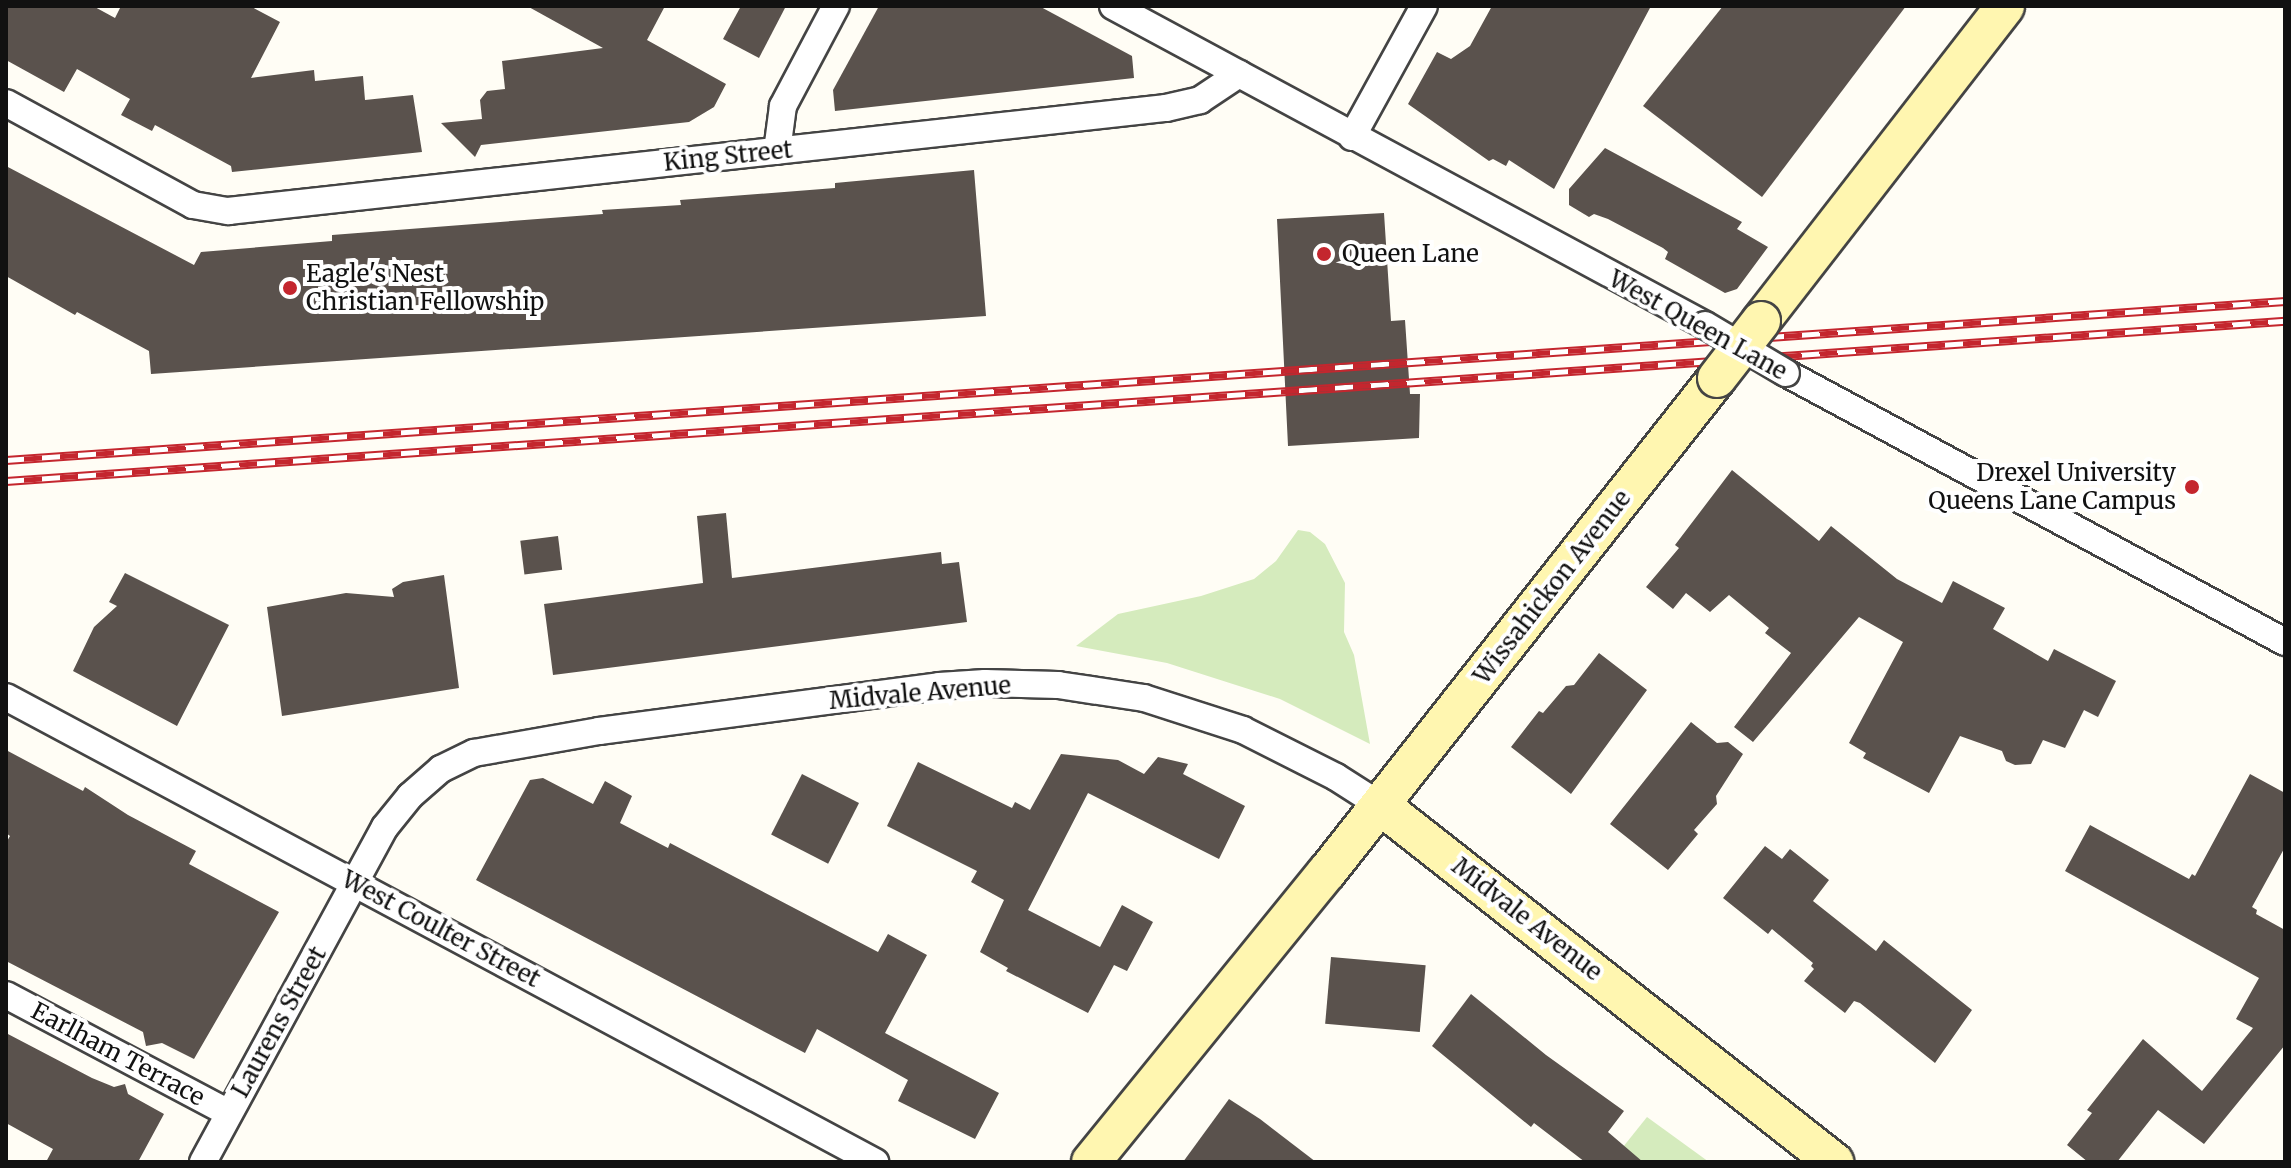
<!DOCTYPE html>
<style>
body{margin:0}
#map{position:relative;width:2291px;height:1168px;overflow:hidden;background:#fffdf5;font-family:Merriweather,serif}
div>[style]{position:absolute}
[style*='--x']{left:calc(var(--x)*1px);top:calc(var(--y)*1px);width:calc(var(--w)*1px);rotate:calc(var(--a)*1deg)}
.green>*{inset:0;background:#d5ebbd}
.building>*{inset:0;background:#5a524d;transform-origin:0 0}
.roads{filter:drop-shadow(2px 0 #444) drop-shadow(-2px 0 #444) drop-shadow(0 2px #444) drop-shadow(0 -2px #444)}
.street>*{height:26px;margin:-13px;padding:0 13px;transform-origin:13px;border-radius:13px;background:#fff}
.secondary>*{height:38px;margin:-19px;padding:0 19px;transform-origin:19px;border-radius:19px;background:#fff6b0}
.rail>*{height:9px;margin-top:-4.5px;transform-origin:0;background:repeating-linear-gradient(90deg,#fff 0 18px,#c4262e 0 36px);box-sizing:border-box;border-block:2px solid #c4262e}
.bridges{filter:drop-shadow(2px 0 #444) drop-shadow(-2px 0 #444) drop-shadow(0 2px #444) drop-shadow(0 -2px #444)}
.street-bridge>*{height:26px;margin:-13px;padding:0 13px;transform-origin:13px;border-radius:13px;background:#fff}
.secondary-bridge>*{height:38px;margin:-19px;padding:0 19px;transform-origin:19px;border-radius:19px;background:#fff6b0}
.dots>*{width:22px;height:22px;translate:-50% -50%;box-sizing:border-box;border:4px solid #fff;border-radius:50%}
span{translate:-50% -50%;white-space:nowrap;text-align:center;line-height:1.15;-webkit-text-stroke:8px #fff;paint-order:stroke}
.street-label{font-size:24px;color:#111}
.poi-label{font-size:24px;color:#111}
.left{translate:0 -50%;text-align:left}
.right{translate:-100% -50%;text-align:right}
.frame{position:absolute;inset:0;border:8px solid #111;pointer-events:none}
</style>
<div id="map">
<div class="green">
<i style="clip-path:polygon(1298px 530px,1310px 532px,1325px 544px,1345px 583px,1344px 632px,1354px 655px,1370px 744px,1280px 699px,1167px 663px,1076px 646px,1118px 614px,1201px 596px,1254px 579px,1276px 561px)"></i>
<i style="clip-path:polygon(1647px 1117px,1709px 1162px,1611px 1162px)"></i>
</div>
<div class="building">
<i style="clip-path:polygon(6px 6px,93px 6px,115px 18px,121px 6px,250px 6px,280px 22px,251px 78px,314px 70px,315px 81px,363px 76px,365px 100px,413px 95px,422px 152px,232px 172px,231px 166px,155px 125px,152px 131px,121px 115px,130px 99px,77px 69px,64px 92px,6px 60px)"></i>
<i style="clip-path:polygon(527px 6px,665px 6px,647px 40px,726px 84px,714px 107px,689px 122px,481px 145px,475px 157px,441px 123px,482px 119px,480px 100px,487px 91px,505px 89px,502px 61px,603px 48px)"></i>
<i style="clip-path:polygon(741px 6px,786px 6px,759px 58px,723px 39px)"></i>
<i style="clip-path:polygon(879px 6px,1039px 6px,1132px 56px,1134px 78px,835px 111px,833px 90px)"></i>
<i style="clip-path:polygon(1492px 6px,1651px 6px,1554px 189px,1509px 160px,1506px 166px,1493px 159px,1489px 161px,1408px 104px,1437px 52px,1451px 59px,1470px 46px)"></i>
<i style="clip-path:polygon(1723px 6px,1906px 6px,1762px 197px,1643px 106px)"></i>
<i style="clip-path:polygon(1605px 148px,1742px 222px,1737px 229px,1768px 247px,1737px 289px,1725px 293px,1665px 259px,1668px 252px,1663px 248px,1608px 219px,1594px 214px,1589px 217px,1569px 205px,1569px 189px)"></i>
<i style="clip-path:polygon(6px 166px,194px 265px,201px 252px,332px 241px,332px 235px,603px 214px,602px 210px,681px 205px,680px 200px,835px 188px,835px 183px,974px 170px,986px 316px,151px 374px,149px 351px,77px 312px,75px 315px,6px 276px)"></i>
<i style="clip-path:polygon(1384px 213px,1391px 321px,1405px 320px,1410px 394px,1420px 394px,1419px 438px,1288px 446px,1277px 219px)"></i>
<i style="clip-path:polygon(1732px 470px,1819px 541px,1831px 526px,1897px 579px,1942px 603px,1953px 581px,2005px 608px,1993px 629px,2048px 661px,2054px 649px,2116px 681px,2098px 717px,2084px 710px,2065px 748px,2043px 740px,2031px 764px,2015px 765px,2006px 761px,2002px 751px,1960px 736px,1929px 793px,1863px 758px,1866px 753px,1849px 743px,1903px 642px,1859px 617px,1753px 742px,1734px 727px,1791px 653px,1765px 633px,1769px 628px,1729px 595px,1710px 612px,1686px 593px,1673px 609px,1646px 587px,1679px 548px,1675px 545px)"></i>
<i style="clip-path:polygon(726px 513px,732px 578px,941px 552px,942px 564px,959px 562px,967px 622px,553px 675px,544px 604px,703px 583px,697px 516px)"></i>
<i style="left:558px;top:536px;width:34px;height:38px;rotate:83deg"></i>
<i style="clip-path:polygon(125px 573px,229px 625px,177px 726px,73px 671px,94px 627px,117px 606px,109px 602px)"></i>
<i style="clip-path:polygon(444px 575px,459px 688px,282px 716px,267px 607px,346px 593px,394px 597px,392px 589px,403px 582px)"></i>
<i style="clip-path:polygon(1599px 653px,1647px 690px,1571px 794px,1511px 747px,1539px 711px,1543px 713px,1566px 686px,1574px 685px)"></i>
<i style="clip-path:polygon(1691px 722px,1717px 743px,1728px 742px,1743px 754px,1716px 796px,1717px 804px,1694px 830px,1698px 834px,1668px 870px,1610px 824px)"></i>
<i style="clip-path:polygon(6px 750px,83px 791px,85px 787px,128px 815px,196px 851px,189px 864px,279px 912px,194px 1059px,162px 1043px,146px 1046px,143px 1032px,6px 961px,6px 843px,10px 836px,6px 833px)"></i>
<i style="clip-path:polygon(1061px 754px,1118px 760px,1144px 774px,1158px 757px,1188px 764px,1183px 774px,1245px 806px,1219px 859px,1088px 793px,1028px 910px,1100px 947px,1122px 905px,1153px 922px,1127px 971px,1114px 965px,1088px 1013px,1006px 971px,1008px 968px,980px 952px,1004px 900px,971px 882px,977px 871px,887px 826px,918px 762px,1012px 808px,1015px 802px,1030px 810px)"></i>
<i style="left:802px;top:774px;width:64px;height:68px;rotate:27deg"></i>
<i style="clip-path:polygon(2250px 774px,2285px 793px,2285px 847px,2252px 907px,2257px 910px,2256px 914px,2285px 930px,2285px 1045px,2204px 1144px,2158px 1110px,2117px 1162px,2088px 1162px,2067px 1145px,2092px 1113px,2087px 1110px,2143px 1039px,2202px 1091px,2253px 1028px,2236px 1019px,2259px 978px,2065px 871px,2090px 825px,2189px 879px,2192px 874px,2195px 876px)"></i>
<i style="clip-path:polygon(543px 778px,593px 804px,605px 781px,632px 796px,620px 823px,668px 848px,670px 843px,878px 952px,888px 934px,927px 955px,885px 1033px,999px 1093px,975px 1139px,898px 1101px,908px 1080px,817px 1029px,805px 1053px,476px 880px,530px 780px)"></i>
<i style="clip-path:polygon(1765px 846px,1782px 859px,1790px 849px,1829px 880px,1813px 901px,1876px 951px,1884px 940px,1972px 1010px,1935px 1063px,1860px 1003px,1854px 1001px,1845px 1013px,1804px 981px,1814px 969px,1811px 966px,1813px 963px,1772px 929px,1768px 934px,1723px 898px)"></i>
<i style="left:1331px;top:957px;width:95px;height:67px;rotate:5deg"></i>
<i style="clip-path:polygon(1471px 994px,1546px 1055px,1624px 1111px,1608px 1132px,1643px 1162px,1585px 1162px,1534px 1123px,1531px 1127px,1432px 1046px)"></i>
<i style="clip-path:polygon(6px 1033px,92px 1078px,114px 1087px,125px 1084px,128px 1094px,164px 1114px,138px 1162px,46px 1162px,53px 1149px,6px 1123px)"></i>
<i style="clip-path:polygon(1229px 1099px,1260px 1119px,1316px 1162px,1183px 1162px)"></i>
</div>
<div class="roads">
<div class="street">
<i style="--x:1113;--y:6;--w:672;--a:28.32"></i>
<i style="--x:6;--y:103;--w:213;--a:28.6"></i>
<i style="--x:193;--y:205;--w:36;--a:10"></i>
<i style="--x:228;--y:211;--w:944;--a:-6.27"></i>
<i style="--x:1166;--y:108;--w:35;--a:-13"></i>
<i style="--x:1200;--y:100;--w:47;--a:-33.7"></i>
<i style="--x:1352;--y:137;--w:149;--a:-61.2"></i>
<i style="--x:777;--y:151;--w:45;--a:-82.4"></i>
<i style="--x:783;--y:106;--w:113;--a:-62.1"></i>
<i style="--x:1786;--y:373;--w:567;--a:28.33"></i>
<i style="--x:6;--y:697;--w:986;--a:28.15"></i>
<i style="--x:6;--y:995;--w:252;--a:27.9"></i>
<i style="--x:203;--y:1162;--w:381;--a:-61.5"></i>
<i style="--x:385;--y:827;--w:40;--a:-51"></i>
<i style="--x:410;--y:796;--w:41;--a:-41.1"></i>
<i style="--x:441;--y:769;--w:37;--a:-26"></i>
<i style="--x:474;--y:753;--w:127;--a:-10"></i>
<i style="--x:599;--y:731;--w:343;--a:-7.5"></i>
<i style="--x:939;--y:686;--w:46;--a:-3.7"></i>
<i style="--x:985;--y:683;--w:73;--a:1.6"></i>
<i style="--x:1058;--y:685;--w:87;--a:8.6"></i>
<i style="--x:1144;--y:698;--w:104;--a:17.9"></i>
<i style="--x:1243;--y:730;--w:104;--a:26.8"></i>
<i style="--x:1336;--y:777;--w:52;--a:32.5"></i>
</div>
<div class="secondary">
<i style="--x:1761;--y:321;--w:398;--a:-52.2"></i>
<i style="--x:1380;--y:805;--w:578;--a:38.18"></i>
<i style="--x:1091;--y:1162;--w:374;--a:-50.9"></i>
<i style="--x:1327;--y:872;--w:629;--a:-51.71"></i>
</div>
</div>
<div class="rail">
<i style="--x:6;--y:460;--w:2285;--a:-3.99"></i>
<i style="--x:6;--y:481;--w:2285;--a:-4.02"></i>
</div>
<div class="bridges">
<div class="street-bridge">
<i style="--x:1705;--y:325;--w:94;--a:30.7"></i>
</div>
<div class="secondary-bridge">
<i style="--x:1717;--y:378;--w:72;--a:-52.3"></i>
</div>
</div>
<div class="dots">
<i style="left:1324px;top:254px;background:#c4262e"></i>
<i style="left:290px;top:288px;background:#c4262e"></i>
<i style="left:2192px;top:487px;background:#c4262e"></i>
</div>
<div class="street-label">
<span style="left:728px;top:156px;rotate:-6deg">King Street</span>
<span style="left:1698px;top:325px;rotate:29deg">West Queen Lane</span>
<span style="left:1552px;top:587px;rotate:-52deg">Wissahickon Avenue</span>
<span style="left:920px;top:693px;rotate:-5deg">Midvale Avenue</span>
<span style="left:1527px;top:919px;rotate:38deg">Midvale Avenue</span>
<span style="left:441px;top:929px;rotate:28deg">West Coulter Street</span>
<span style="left:279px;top:1022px;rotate:-61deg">Laurens Street</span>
<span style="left:118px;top:1054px;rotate:28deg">Earlham Terrace</span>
</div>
<div class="poi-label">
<span class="left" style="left:1342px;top:254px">Queen Lane</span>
<span class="left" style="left:306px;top:288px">Eagle's Nest<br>Christian Fellowship</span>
<span class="right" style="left:2176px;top:487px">Drexel University<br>Queens Lane Campus</span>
</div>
<div class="frame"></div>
</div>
